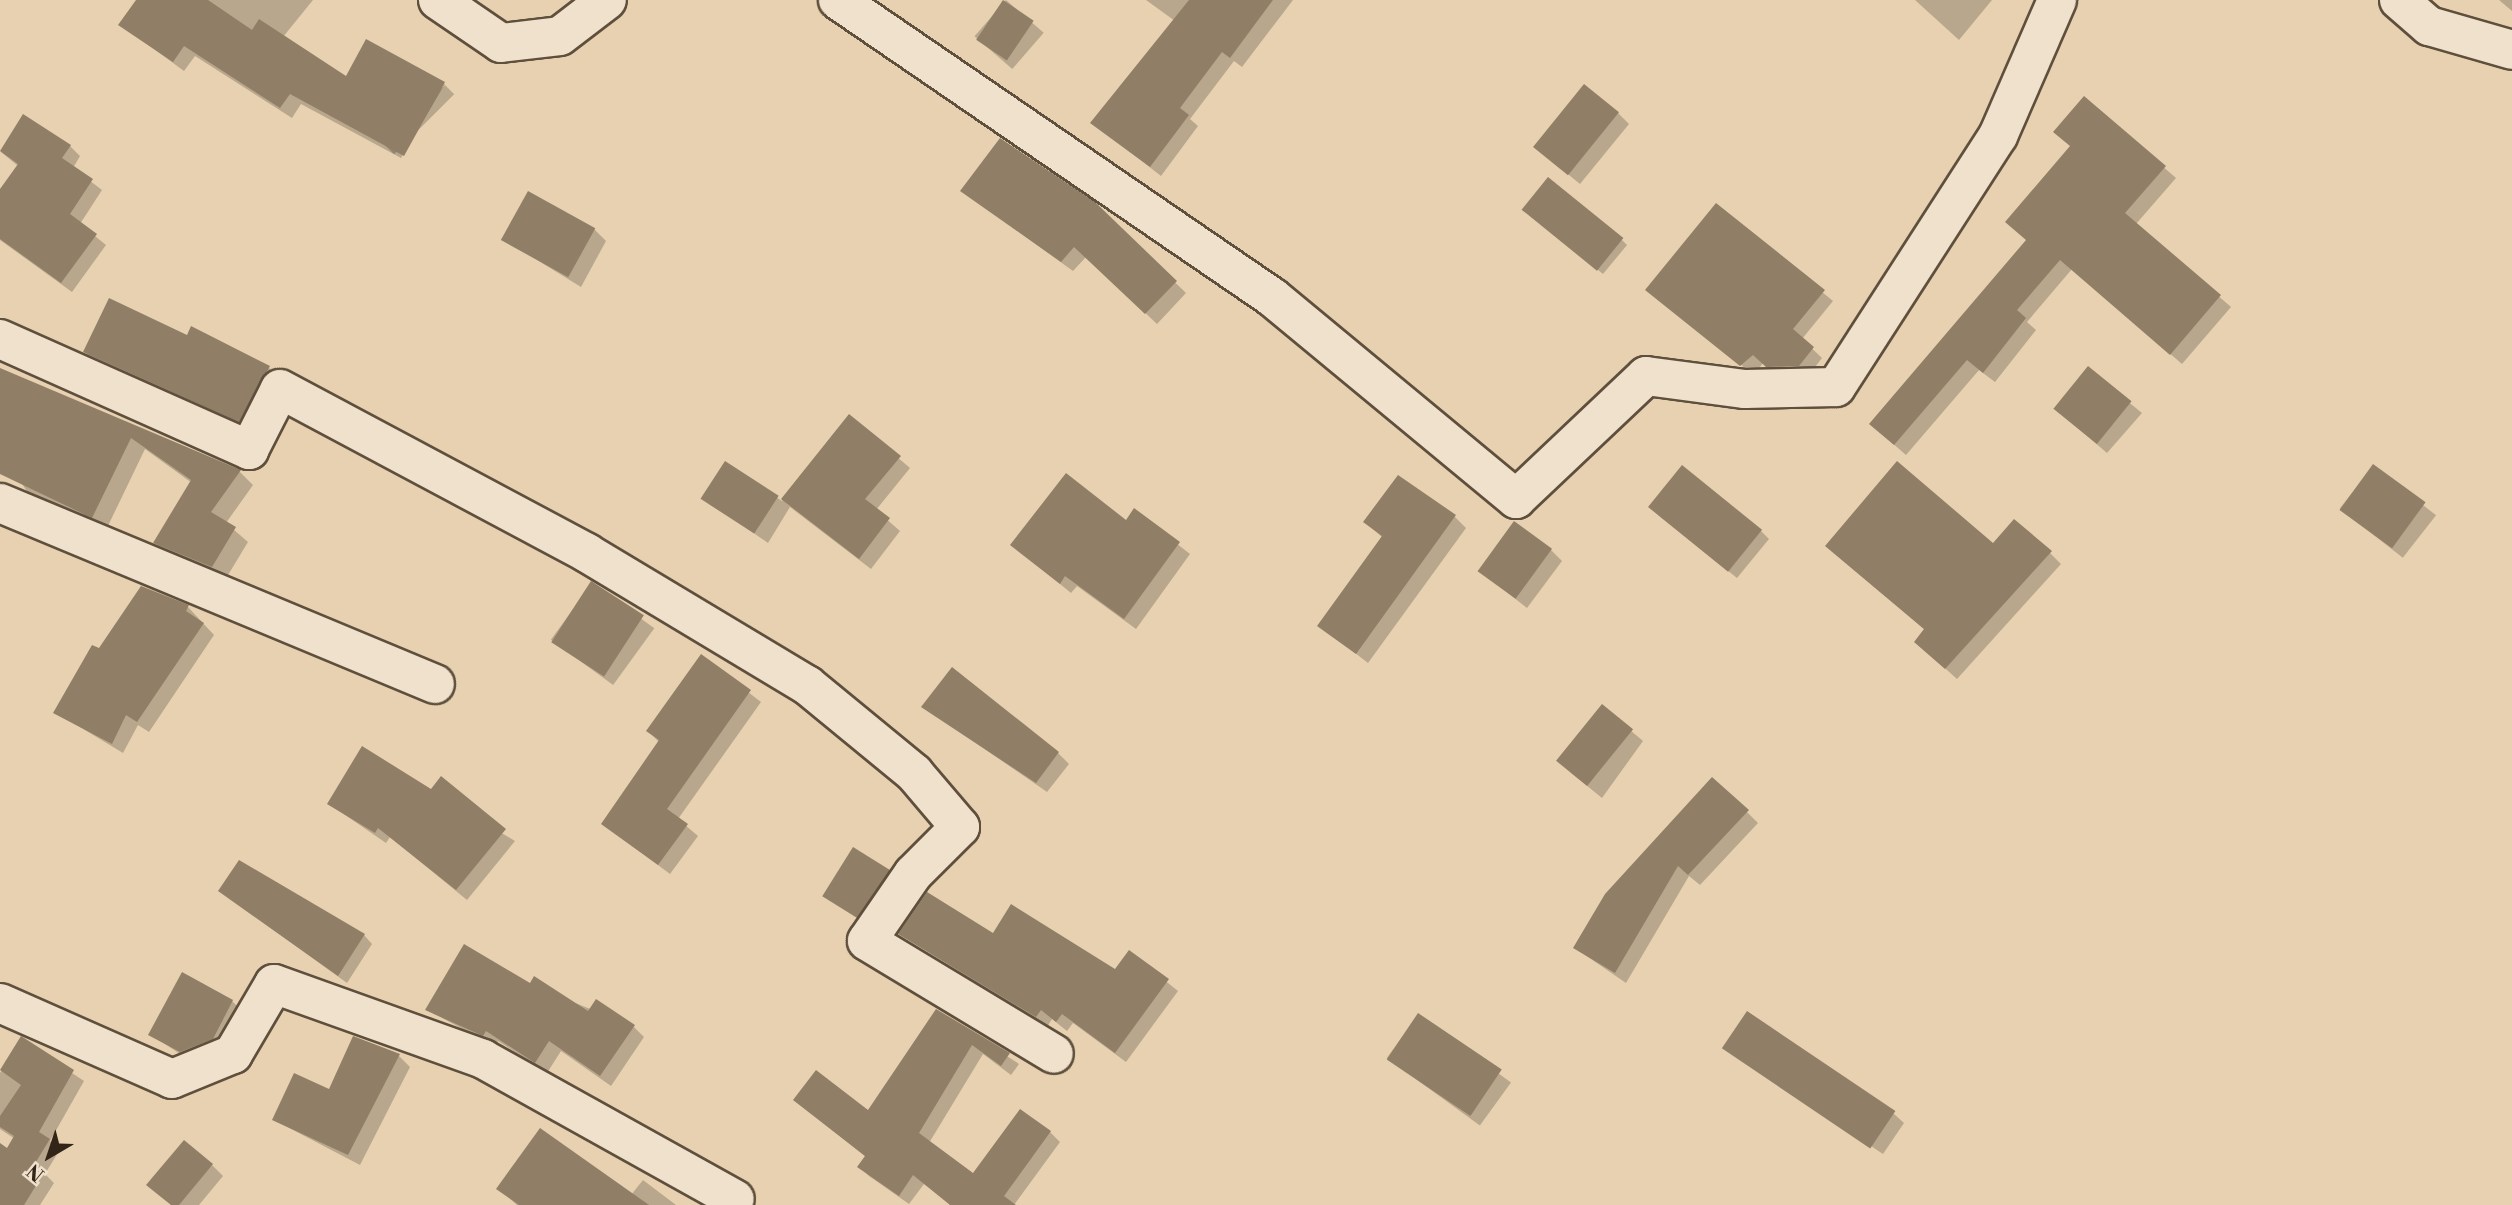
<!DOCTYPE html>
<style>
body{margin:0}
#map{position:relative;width:2512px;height:1205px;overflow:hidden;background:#e7d1b0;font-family:"Libre Bodoni",serif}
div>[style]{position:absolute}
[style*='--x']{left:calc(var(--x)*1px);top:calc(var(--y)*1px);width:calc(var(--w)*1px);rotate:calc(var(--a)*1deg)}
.shadow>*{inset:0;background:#0003;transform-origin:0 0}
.building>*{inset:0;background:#907e67;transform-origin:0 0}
.roads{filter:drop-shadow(2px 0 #5f4f3d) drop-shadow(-2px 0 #5f4f3d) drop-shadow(0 2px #5f4f3d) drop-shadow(0 -2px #5f4f3d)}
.minor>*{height:38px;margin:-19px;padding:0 19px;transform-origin:19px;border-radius:19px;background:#efe1cc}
span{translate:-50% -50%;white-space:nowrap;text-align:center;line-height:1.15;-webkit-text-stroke:6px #efe1cc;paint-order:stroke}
.north{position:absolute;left:14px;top:1121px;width:70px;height:70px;-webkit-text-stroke:5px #efe1cc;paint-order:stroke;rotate:219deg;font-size:19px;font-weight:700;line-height:28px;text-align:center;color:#322417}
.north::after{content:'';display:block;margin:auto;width:24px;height:32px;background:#322417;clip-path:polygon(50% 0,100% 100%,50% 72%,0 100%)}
</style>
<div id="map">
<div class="shadow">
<i style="clip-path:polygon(138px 0,313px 0,283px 37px,346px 79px,445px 84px,401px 158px,301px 104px,292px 118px,195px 56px,184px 71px,121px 25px)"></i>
<i style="left:1006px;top:0;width:50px;height:48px;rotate:41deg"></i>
<i style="clip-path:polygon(1146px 0,1293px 0,1242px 67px,1234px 61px,1190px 119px,1198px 126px,1161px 176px,1093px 123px,1175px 21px)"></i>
<i style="clip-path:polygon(1915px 0,1992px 0,1959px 40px)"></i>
<i style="clip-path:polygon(2499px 0,2512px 0,2512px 11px)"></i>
<i style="left:445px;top:85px;width:13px;height:85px;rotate:45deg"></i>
<i style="clip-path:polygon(2084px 98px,2176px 178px,2136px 224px,2231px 307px,2182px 364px,2072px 269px,2027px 322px,2036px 330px,1995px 382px,1979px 370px,1906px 455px,1883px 435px,2027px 241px,2071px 147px)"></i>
<i style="clip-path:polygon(1618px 113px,1629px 124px,1580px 184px,1547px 157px)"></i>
<i style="clip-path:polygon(70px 146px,80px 156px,73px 168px,102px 190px,80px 224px,106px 245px,72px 292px,0 240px,0 192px,18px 166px,1px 152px)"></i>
<i style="clip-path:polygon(962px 191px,1094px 204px,1186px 293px,1157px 324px,1086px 257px,1073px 271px)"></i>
<i style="clip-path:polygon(1716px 205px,1833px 301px,1802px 339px,1822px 358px,1809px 375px,1777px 375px,1763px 363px,1754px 375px,1657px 299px)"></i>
<i style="clip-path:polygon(1529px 215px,1622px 240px,1627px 245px,1603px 274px)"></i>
<i style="clip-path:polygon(595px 230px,606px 241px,581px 287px,503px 239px)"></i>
<i style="clip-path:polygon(85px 352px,269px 368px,280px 379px,250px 431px,96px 363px)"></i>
<i style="clip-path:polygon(0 369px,240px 472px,253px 485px,226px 523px,248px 542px,225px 580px,169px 556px,155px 543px,192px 483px,145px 449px,106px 530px,28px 493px,0 450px)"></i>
<i style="clip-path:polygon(2088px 369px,2142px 413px,2107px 453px,2066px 418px)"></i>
<i style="clip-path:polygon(850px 417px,910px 468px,876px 510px,900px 531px,871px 569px,790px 507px,768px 543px,703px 498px,725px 463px,782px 501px)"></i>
<i style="left:2373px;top:466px;width:80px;height:54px;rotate:38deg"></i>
<i style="clip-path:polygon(1135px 511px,1190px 554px,1136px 629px,1077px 586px,1071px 593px,1012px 545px,1126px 522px)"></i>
<i style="clip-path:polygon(1658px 515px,1761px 531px,1769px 539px,1737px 578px)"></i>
<i style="clip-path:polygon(1455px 517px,1466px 528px,1368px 663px,1319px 625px,1383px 538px,1365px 522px)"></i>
<i style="clip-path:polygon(1993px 546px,2050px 553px,2061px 564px,1957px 679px,1927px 652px,1925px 630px,1838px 556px)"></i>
<i style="clip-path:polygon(1551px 550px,1562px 561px,1527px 608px,1480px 571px)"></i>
<i style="left:592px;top:583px;width:77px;height:70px;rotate:36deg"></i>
<i style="clip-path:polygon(188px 607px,214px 635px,149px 732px,138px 725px,123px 753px,55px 712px,99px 651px)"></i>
<i style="clip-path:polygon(701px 656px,761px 702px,678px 819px,698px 836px,670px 874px,603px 824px,660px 743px,648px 731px)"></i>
<i style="clip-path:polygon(924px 707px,1058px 753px,1069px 764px,1047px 792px)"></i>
<i style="clip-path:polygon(1603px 707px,1643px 741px,1602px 798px,1570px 772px)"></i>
<i style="clip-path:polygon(431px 791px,515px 841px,467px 900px,390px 837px,386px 843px,329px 804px)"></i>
<i style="clip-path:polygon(1747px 812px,1758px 823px,1700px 885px,1689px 876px,1626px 983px,1575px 948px,1606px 895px)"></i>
<i style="clip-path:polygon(888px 871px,894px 876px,863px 920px,824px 895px)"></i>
<i style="clip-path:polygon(220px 891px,364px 935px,372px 944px,347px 983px)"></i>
<i style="clip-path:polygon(900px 934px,994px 935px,1116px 971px,1129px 952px,1178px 991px,1126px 1062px,1073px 1023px,1067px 1031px,1052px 1019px,1047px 1027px)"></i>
<i style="clip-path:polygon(530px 985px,633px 1026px,644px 1037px,611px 1086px,561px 1051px,547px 1073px,498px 1041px,495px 1046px,427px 1010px)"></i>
<i style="clip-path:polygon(232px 1001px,243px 1012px,223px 1049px,192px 1062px,150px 1034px)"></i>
<i style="clip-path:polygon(937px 1011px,1019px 1064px,1011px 1075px,983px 1054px,929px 1143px,974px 1176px,1050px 1132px,1060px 1142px,1014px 1205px,953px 1205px,924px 1184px,909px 1204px,869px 1176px,860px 1167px,866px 1157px,795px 1100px,868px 1113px)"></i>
<i style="left:1418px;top:1015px;width:115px;height:53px;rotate:36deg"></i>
<i style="clip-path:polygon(21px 1039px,84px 1081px,50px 1141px,59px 1151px,45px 1174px,54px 1183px,40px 1205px,0 1205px,0 1163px,15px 1139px,0 1129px,0 1073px)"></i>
<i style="clip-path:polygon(1724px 1048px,1893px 1113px,1904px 1123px,1883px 1154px)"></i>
<i style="clip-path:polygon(399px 1056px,410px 1067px,360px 1165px,274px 1120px)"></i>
<i style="clip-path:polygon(212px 1165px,223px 1176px,199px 1205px,174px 1205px)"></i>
<i style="clip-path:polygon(643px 1180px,676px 1205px,517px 1205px,499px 1189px,631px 1195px)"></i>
</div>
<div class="building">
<i style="clip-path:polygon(136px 0,208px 0,252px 30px,259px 19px,346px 76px,366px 39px,445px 82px,404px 156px,290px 94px,280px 108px,184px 46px,173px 62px,118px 25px)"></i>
<i style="left:1003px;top:0;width:37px;height:48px;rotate:34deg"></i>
<i style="clip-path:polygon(1189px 0,1273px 0,1230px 58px,1222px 52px,1180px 108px,1189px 115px,1150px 167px,1090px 123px)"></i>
<i style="left:1584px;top:84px;width:45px;height:81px;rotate:39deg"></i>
<i style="clip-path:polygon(2084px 96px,2166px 166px,2125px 213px,2221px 295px,2170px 355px,2060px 260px,2017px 310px,2026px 318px,1983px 373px,1967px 360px,1894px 445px,1869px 424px,2026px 240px,2005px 222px,2070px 146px,2053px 132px)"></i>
<i style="clip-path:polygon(23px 114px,71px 145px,62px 158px,93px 179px,70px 214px,97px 234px,61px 283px,0 239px,0 189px,18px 164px,0 151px)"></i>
<i style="clip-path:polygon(1000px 138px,1095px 202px,1177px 281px,1145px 314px,1074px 247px,1061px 262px,960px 191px)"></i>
<i style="left:1548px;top:177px;width:97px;height:42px;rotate:39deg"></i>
<i style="left:528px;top:191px;width:77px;height:56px;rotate:29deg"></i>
<i style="clip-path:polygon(1716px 203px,1825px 290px,1793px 329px,1814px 347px,1799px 366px,1766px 367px,1753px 355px,1740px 366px,1645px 290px)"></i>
<i style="clip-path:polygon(109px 298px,187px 335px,191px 326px,270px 366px,239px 422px,83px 352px)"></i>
<i style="left:2088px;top:366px;width:56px;height:55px;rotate:39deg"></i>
<i style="clip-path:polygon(0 368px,241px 470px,211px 512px,236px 527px,212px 567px,153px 543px,191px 480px,131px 438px,92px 518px,0 474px)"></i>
<i style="clip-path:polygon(849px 414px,901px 456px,865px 499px,890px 518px,859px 559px,781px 499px)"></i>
<i style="left:725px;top:461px;width:64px;height:45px;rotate:33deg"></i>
<i style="clip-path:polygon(1897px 461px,1993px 543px,2014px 519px,2052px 551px,1945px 669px,1914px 642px,1924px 629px,1825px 546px)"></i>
<i style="left:2373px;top:464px;width:65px;height:57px;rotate:36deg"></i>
<i style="left:1682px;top:465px;width:103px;height:54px;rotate:39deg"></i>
<i style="clip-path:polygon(1066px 473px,1126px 520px,1134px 508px,1180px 542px,1124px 619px,1065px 576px,1060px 584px,1010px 545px)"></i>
<i style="clip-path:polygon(1398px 475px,1456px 515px,1356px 654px,1317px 626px,1382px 536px,1363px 522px)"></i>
<i style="left:1514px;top:521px;width:47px;height:62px;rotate:36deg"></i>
<i style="left:591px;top:581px;width:63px;height:73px;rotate:33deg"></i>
<i style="clip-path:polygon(141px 586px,189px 605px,186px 611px,204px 623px,137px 722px,126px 715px,112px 744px,53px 713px,92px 645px,99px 648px)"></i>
<i style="clip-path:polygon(701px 654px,751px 690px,667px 809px,688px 824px,658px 865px,601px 824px,659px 740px,646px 731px)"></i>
<i style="clip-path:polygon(952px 667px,1059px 752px,1036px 783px,921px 707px)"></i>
<i style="left:1602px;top:704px;width:40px;height:73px;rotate:39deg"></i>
<i style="clip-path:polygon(362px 746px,431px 789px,441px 776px,506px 829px,456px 890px,378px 828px,375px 833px,327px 804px)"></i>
<i style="clip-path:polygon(1712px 777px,1749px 810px,1688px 875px,1678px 866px,1615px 973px,1573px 948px,1605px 894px)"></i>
<i style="left:853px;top:847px;width:44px;height:58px;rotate:32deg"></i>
<i style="clip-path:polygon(239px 860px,365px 934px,338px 976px,218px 891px)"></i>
<i style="clip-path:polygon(927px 892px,993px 933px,1011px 904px,1115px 969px,1129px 950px,1169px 979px,1115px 1053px,1062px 1014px,1056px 1022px,1041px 1010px,1036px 1017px,898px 934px)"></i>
<i style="clip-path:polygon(464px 944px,530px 983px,534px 976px,588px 1011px,596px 999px,635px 1025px,600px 1076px,549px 1041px,535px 1063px,486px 1031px,483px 1036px,425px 1010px)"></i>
<i style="clip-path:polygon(182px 972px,233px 1000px,213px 1039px,180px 1052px,148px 1035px)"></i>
<i style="clip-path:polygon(936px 1009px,1010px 1053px,1001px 1066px,972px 1045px,919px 1133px,973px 1173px,1020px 1109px,1051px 1131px,1004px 1196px,1016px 1205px,950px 1205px,913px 1175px,899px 1196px,857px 1167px,865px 1156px,793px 1100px,816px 1070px,868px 1110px)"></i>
<i style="left:1747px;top:1011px;width:179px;height:45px;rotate:34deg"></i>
<i style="left:1418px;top:1013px;width:101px;height:56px;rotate:34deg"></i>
<i style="clip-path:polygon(21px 1036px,74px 1070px,39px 1132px,50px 1139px,34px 1165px,45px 1171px,24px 1205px,0 1205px,0 1143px,7px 1148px,14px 1136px,0 1127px,0 1116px,21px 1085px,0 1070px)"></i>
<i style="clip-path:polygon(353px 1036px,400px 1054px,348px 1155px,272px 1120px,294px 1073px,329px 1089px)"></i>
<i style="clip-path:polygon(540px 1128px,649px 1205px,519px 1205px,496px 1189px)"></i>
<i style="clip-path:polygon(184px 1140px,213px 1164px,179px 1205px,171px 1205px,146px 1185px)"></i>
</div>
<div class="roads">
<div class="minor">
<i style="--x:438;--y:0;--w:76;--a:34.3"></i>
<i style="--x:501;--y:43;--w:59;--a:-6.8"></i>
<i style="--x:560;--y:36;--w:59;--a:-37.5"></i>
<i style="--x:838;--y:0;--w:526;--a:34.39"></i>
<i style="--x:1272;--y:297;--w:317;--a:39.6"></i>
<i style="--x:1516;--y:499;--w:179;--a:-43.4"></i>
<i style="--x:1646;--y:376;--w:100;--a:7.5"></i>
<i style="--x:1745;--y:389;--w:91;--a:-1.3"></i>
<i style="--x:1836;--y:387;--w:299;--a:-57.2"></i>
<i style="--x:1998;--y:136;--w:148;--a:-66.5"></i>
<i style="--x:2399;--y:0;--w:40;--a:41"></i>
<i style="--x:2429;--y:26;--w:86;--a:16.1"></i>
<i style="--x:0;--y:339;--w:273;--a:24"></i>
<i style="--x:249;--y:450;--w:68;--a:-63.1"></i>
<i style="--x:280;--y:389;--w:348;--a:28.1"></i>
<i style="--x:587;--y:553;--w:257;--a:31"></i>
<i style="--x:807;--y:685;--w:139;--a:39.4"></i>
<i style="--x:914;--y:773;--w:71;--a:49.6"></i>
<i style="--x:960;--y:827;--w:66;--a:135"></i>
<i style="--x:913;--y:874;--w:81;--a:124.5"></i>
<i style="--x:867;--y:941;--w:218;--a:31.1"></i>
<i style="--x:0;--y:503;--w:471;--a:22.6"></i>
<i style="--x:0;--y:1003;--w:188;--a:23.8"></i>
<i style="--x:172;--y:1079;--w:66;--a:-22.3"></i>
<i style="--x:233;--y:1054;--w:81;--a:-59.6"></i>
<i style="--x:274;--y:984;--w:222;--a:19.7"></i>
<i style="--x:483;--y:1059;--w:288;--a:29.1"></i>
</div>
</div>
<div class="north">N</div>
</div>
